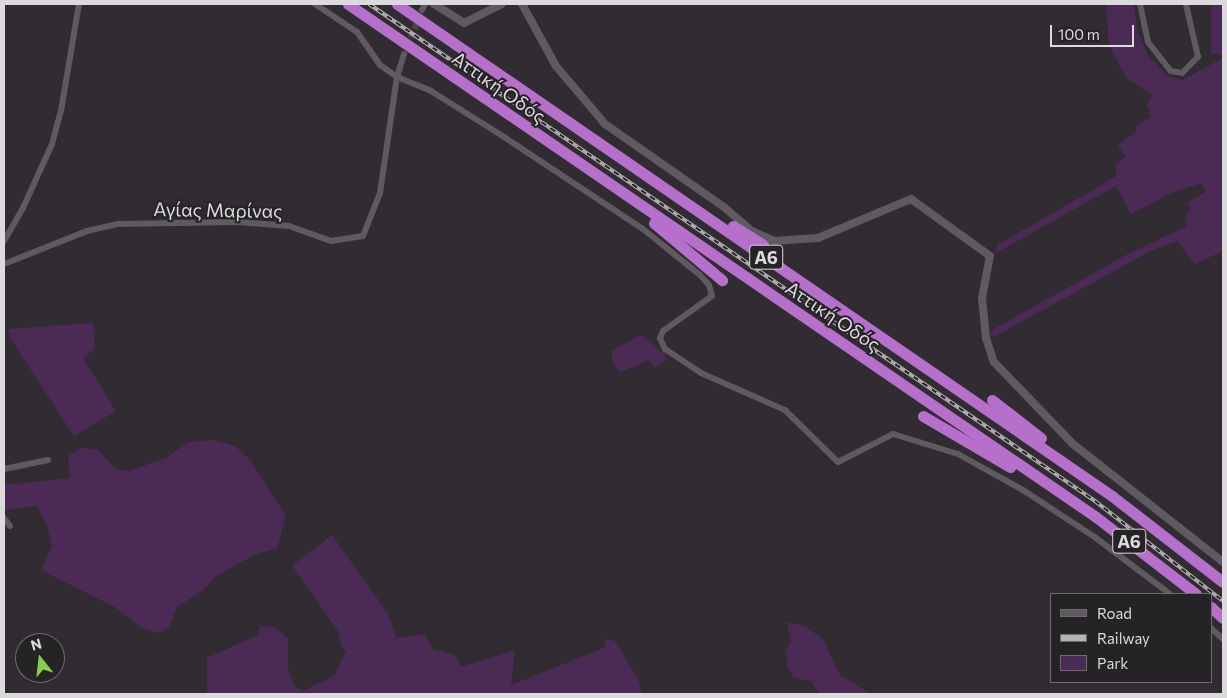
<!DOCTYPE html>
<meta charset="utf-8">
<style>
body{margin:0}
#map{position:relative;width:1227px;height:698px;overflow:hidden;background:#302c31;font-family:Commissioner,sans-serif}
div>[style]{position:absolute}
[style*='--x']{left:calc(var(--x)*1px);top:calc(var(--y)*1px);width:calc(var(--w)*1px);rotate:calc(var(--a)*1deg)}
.green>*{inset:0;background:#4b2a55;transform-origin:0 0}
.minor-tunnel>*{height:6px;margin-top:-3px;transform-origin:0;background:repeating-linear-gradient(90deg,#4a464b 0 6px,transparent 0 9px)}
.minor>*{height:6px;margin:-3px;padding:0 3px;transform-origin:3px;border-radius:3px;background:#5e5a5f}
.tertiary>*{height:8px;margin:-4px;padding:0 4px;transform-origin:4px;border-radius:4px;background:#5e5a5f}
.motorway>*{height:11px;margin:-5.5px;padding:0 5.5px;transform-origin:5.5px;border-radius:5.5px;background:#b66fcb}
.rail>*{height:4px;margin-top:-2px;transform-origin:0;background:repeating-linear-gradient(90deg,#262327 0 5.5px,#b5b3b6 0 11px);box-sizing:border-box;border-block:1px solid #b5b3b6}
span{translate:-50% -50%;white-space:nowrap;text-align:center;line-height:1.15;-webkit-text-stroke:4px #262327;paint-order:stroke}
.shield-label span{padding:1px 4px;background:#262327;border:1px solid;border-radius:4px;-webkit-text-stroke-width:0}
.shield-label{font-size:18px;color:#dcdadd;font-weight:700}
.street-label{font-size:19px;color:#dcdadd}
.frame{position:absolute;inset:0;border:5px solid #dcdadd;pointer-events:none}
.legend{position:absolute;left:1050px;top:593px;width:162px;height:90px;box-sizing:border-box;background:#262327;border:1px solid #6f6c70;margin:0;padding:6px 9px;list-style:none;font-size:15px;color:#dcdadd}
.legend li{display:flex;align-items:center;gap:10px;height:25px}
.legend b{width:25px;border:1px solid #6f6c70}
.north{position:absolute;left:15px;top:633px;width:50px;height:50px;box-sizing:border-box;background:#262327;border:1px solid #6f6c70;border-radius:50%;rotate:344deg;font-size:14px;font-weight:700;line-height:20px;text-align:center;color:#dcdadd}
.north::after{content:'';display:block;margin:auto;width:18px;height:22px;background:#86cf4b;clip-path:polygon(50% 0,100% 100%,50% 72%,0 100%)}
.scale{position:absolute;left:1050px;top:25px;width:84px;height:22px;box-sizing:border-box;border:2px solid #dcdadd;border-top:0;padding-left:6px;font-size:15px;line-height:18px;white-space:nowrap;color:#dcdadd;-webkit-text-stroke:4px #262327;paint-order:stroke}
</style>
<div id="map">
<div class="green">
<i style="clip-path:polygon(1106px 4px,1134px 4px,1137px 30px,1148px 56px,1168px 76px,1182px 80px,1223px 58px,1223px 251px,1195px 264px,1177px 241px,1151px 251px,992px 338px,990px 331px,1124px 256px,1187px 226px,1186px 214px,1191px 210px,1187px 203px,1205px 192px,1202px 183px,1176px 191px,1131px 214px,1116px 186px,994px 254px,997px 245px,1117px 176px,1115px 165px,1125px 156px,1118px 145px,1137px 131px,1136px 126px,1151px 117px,1147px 104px,1153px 95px,1127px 79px,1109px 46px)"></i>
<i style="left:1211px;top:4px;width:12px;height:50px"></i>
<i style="clip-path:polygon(93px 323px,95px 349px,83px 358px,116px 411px,74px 436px,10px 338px,8px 329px)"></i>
<i style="clip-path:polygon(641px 335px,665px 354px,667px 360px,654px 368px,649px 360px,621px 372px,614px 366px,611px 351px)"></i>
<i style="clip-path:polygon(213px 440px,235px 446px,251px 461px,286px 516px,277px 548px,256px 554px,215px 577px,206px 588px,177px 607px,170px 626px,159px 633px,142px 628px,113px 606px,41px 570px,52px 546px,47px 526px,37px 506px,4px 510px,4px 485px,70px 478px,68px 456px,82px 447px,98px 450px,116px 469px,129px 471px,166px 458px,188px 442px)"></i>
<i style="clip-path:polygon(332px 535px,389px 615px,396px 638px,425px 634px,432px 649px,455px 655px,461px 667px,515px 650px,511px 685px,606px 647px,603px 639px,615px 641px,638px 679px,642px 694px,207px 694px,207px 658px,258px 635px,260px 626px,274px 627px,288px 638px,288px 668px,294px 686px,303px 691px,334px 676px,346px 651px,341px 646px,338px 631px,292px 566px)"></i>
<i style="clip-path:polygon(787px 622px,804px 626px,823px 639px,840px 675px,871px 694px,819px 694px,811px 681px,794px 678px,787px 666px,786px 651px,791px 641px)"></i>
</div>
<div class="minor-tunnel">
<i style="--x:408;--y:46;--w:30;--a:-69"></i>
</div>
<div class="minor">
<i style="--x:315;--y:4;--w:50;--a:33.7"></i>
<i style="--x:357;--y:32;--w:40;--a:55.1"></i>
<i style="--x:380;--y:65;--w:21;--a:35"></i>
<i style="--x:397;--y:77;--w:37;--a:22"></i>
<i style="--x:431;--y:91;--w:86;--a:32.2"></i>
<i style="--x:504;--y:137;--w:167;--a:33.5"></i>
<i style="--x:643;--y:229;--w:73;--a:38.9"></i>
<i style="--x:700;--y:275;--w:13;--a:48"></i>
<i style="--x:709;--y:285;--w:11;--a:75"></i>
<i style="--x:712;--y:296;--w:60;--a:144.5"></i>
<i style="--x:663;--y:331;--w:8;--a:113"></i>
<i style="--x:660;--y:338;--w:12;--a:66"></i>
<i style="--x:665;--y:349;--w:43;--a:33.7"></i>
<i style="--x:701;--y:373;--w:92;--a:23.8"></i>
<i style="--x:785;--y:410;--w:74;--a:44.5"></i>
<i style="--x:838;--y:462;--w:62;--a:-27"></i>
<i style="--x:893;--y:434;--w:68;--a:17.1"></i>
<i style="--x:958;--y:454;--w:74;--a:29"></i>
<i style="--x:1023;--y:490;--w:87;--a:33.3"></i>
<i style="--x:1096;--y:538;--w:93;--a:37.1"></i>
<i style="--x:1140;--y:4;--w:39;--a:78"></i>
<i style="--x:1148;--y:42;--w:37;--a:52"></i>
<i style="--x:1171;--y:71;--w:11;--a:10"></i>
<i style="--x:1182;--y:73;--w:23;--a:-45"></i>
<i style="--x:1198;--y:57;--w:54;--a:-102.8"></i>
<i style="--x:422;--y:10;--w:7;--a:-63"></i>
<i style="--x:4;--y:241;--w:38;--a:-60"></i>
<i style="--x:23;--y:208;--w:70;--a:-65.6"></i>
<i style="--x:52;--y:144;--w:34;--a:-75"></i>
<i style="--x:61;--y:111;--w:109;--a:-80.5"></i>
<i style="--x:4;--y:264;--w:89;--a:-21.7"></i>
<i style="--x:87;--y:231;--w:32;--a:-13"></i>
<i style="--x:118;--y:224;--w:120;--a:-1"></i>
<i style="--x:238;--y:222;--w:51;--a:4.5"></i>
<i style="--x:289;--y:226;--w:45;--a:19.7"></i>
<i style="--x:331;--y:241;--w:32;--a:-9"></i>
<i style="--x:363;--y:236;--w:46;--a:-68.4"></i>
<i style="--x:380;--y:193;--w:117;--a:-81.7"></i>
<i style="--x:397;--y:77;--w:24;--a:-73"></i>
<i style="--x:4;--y:469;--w:45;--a:-11.6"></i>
<i style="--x:4;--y:518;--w:10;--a:53"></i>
<i style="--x:1211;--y:628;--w:16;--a:43"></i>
</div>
<div class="tertiary">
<i style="--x:434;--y:4;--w:36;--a:32"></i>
<i style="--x:464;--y:23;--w:42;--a:-26.6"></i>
<i style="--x:522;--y:4;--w:71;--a:61.3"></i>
<i style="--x:556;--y:66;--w:76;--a:49.8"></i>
<i style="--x:605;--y:124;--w:145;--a:34.9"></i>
<i style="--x:724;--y:207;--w:37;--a:41"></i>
<i style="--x:752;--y:231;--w:24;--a:24"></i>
<i style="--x:774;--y:241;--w:44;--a:-3.9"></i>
<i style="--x:818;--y:238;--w:101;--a:-22.8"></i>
<i style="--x:911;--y:199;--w:97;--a:35.8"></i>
<i style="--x:990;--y:256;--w:43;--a:100.8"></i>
<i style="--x:982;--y:298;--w:40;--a:84.3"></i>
<i style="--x:986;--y:338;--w:25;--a:72"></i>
<i style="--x:994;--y:362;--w:114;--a:46.1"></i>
<i style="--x:1073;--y:444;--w:191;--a:38.2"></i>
</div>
<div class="motorway">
<i style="--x:348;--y:4;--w:907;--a:34.44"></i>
<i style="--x:1096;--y:517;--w:126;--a:37.6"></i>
<i style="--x:397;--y:4;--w:868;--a:34.53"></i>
<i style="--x:1112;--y:496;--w:140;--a:37.8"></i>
<i style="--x:654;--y:223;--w:89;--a:40"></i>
<i style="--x:733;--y:226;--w:36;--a:32"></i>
<i style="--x:992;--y:400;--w:62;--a:37.8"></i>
<i style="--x:923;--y:416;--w:101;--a:30.4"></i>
<i style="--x:1211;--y:607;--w:16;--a:43"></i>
</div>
<div class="rail">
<i style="--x:369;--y:4;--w:880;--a:34.39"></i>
<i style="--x:1095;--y:501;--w:162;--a:38"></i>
</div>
<div class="shield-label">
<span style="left:766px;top:257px">Α6</span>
<span style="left:1129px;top:541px">Α6</span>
</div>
<div class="street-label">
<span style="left:499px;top:87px;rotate:35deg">Αττική Οδός</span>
<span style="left:218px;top:210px;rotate:1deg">Αγίας Μαρίνας</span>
<span style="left:833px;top:316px;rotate:34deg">Αττική Οδός</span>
</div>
<div class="frame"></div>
<ul class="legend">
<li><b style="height:6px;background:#5e5a5f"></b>Road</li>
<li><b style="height:6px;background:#b5b3b6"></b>Railway</li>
<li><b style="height:14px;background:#4b2a55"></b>Park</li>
</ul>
<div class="north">N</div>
<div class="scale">100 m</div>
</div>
